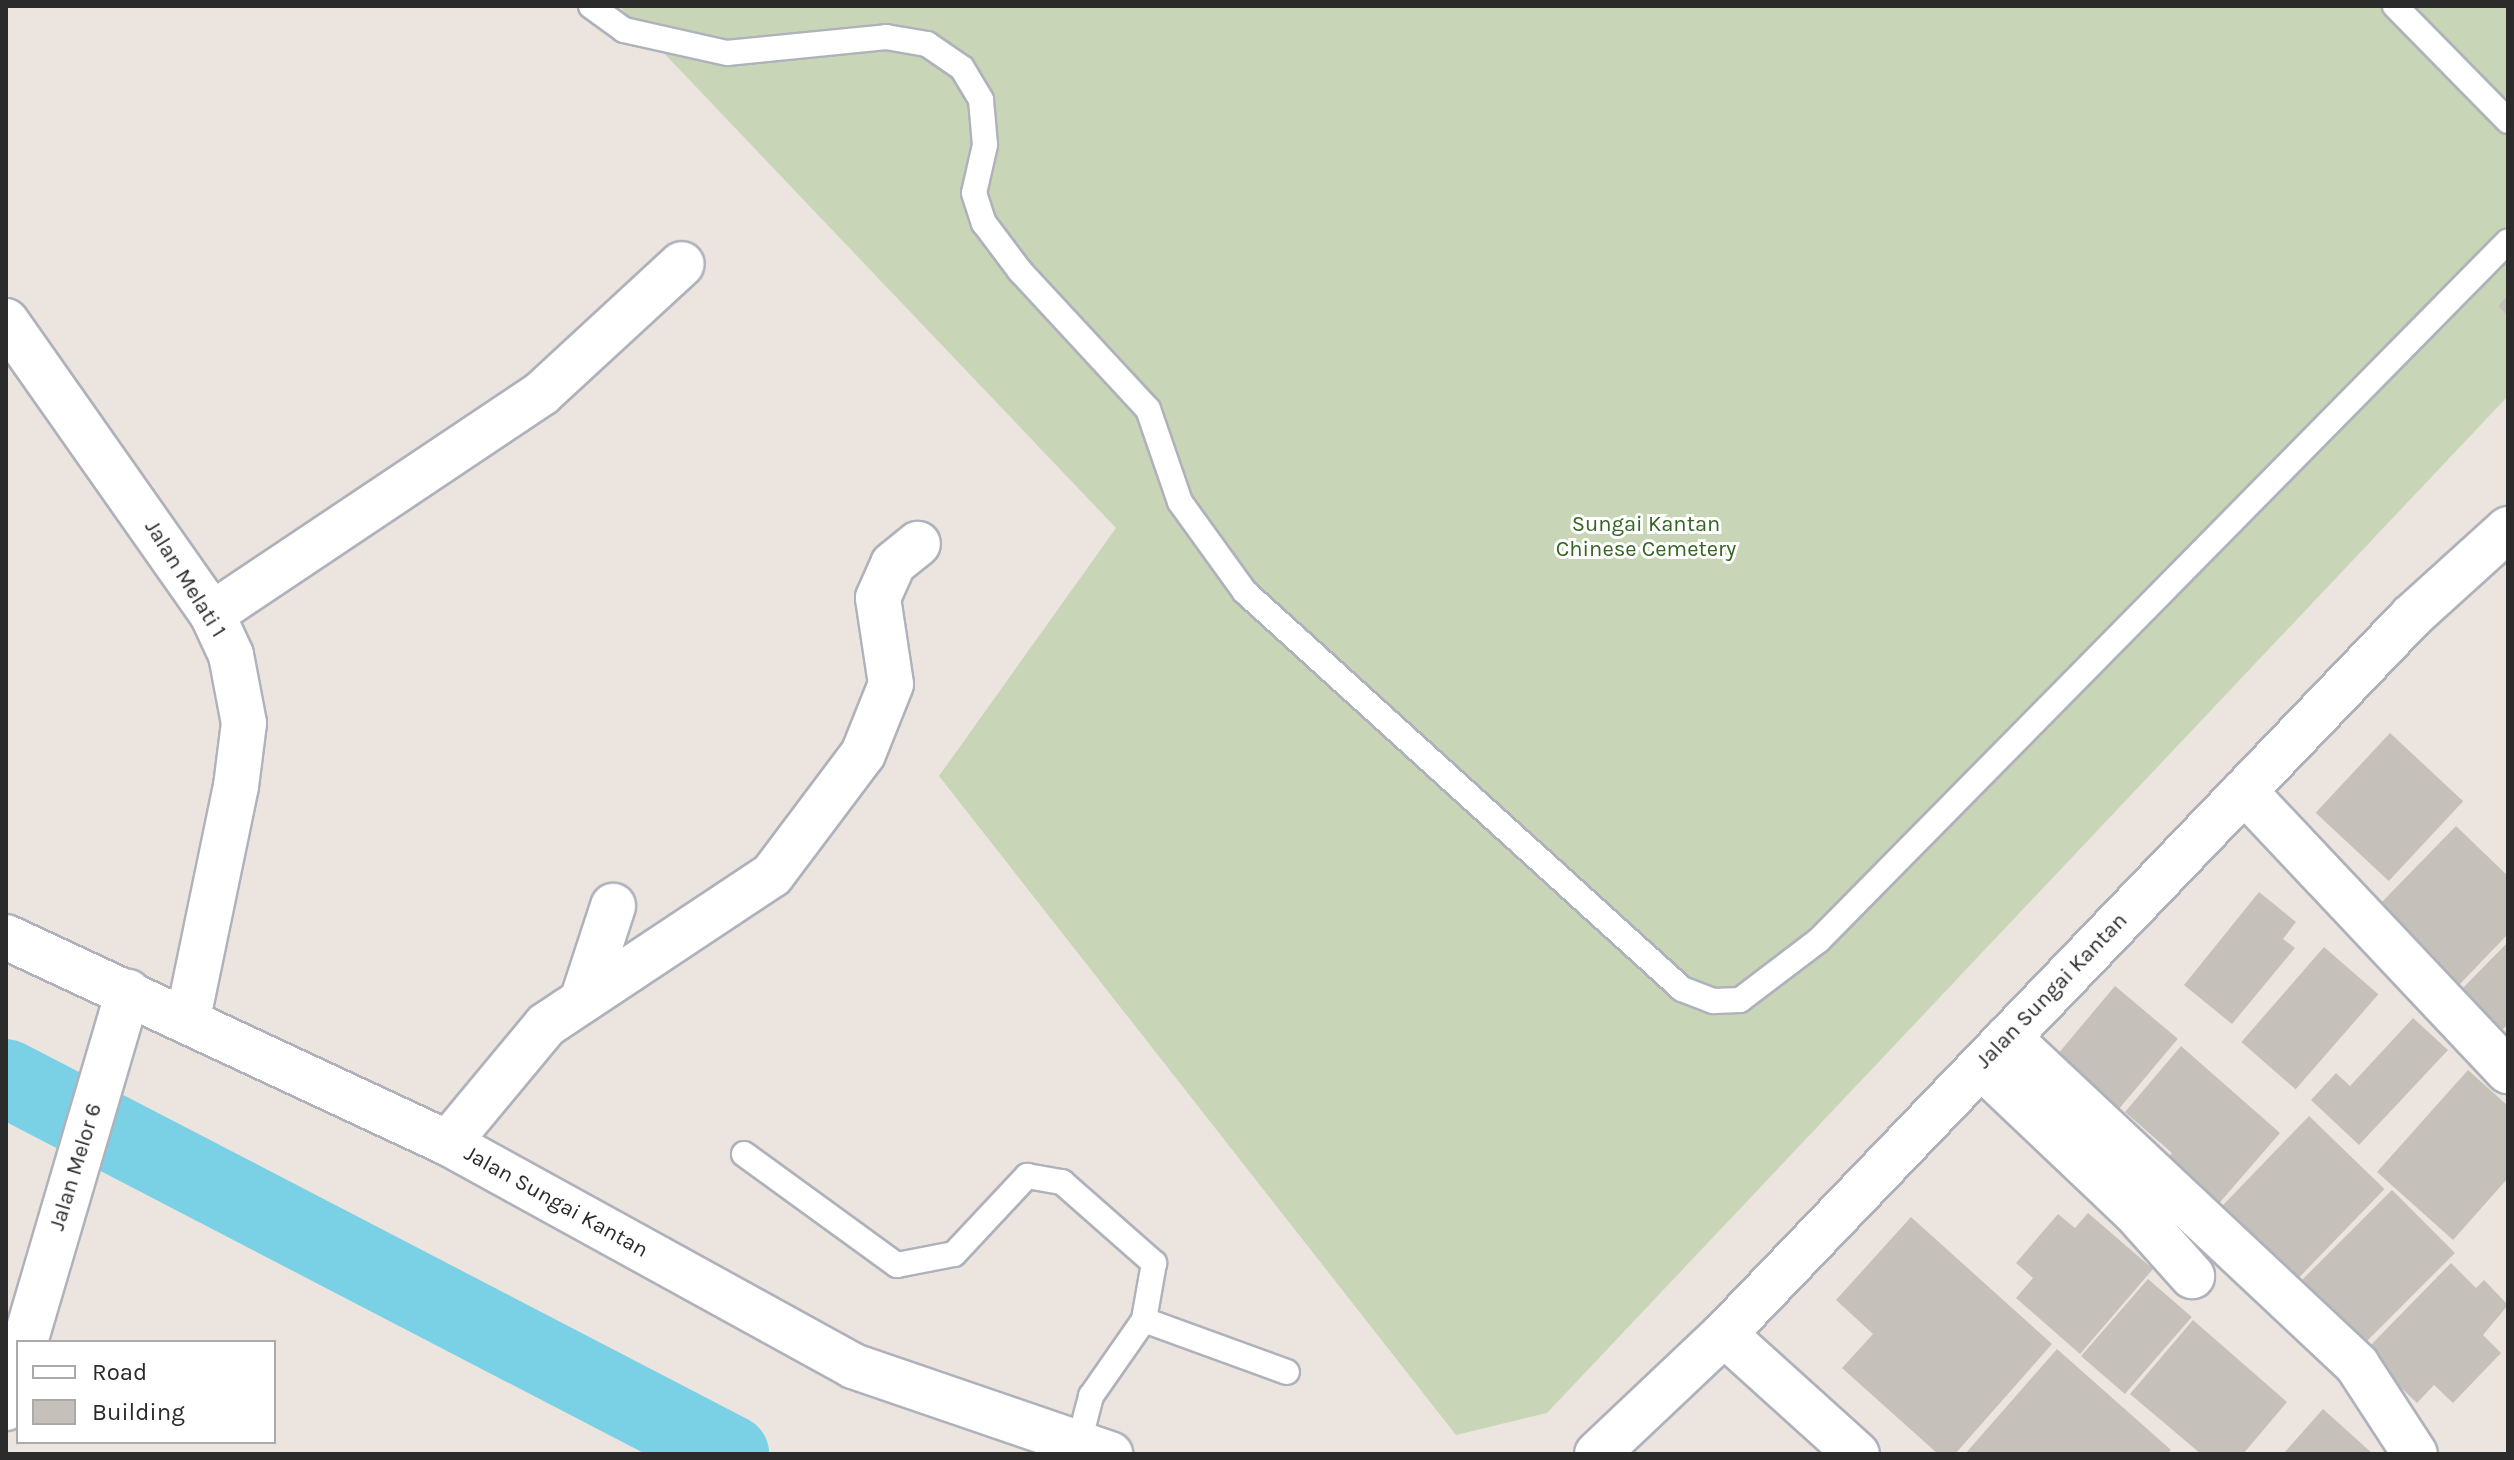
<!DOCTYPE html>
<style>
body{margin:0}
#map{position:relative;width:2514px;height:1460px;overflow:hidden;background:#ece5df;font-family:Karla,sans-serif}
div>[style]{position:absolute}
[style*='--x']{left:calc(var(--x)*1px);top:calc(var(--y)*1px);width:calc(var(--w)*1px);rotate:calc(var(--a)*1deg)}
.cemetery>*{inset:0;background:#c8d5b7}
.river>*{height:78px;margin:-39px;padding:0 39px;transform-origin:39px;border-radius:39px;background:#7ad1e6}
.building>*{inset:0;background:#c5c0ba;transform-origin:0 0}
.roads{filter:drop-shadow(2px 0 #afb2bb) drop-shadow(-2px 0 #afb2bb) drop-shadow(0 2px #afb2bb) drop-shadow(0 -2px #afb2bb)}
.service>*{height:24px;margin:-12px;padding:0 12px;transform-origin:12px;border-radius:12px;background:#fff}
.minor>*{height:44px;margin:-22px;padding:0 22px;transform-origin:22px;border-radius:22px;background:#fff}
.secondary>*{height:44px;margin:-22px;padding:0 22px;transform-origin:22px;border-radius:22px;background:#fff}
span{translate:-50% -50%;white-space:nowrap;text-align:center;line-height:1.15;-webkit-text-stroke:6px #fff;paint-order:stroke}
.park-label{font-size:22px;color:#336420}
.street-label{font-size:22px;color:#2b2b2b}
.frame{position:absolute;inset:0;border:8px solid #2b2b2b;pointer-events:none}
.legend{position:absolute;left:16px;top:1340px;width:260px;height:104px;box-sizing:border-box;background:#fff;border:2px solid #aaa;margin:0;padding:10px 14px;list-style:none;font-size:24px;color:#2b2b2b}
.legend li{display:flex;align-items:center;gap:16px;height:40px}
.legend b{width:40px;border:2px solid #aaa}
</style>
<div id="map">
<div class="cemetery">
<i style="clip-path:polygon(619px 6px,2508px 6px,2508px 396px,1547px 1413px,1456px 1435px,939px 776px,1116px 528px)"></i>
</div>
<div class="river">
<i style="--x:6;--y:1078;--w:816;--a:27.44"></i>
</div>
<div class="building">
<i style="clip-path:polygon(2508px 295px,2508px 316px,2498px 306px)"></i>
<i style="left:2390px;top:733px;width:100px;height:109px;rotate:43deg"></i>
<i style="clip-path:polygon(2456px 826px,2508px 876px,2508px 934px,2459px 985px,2378px 906px)"></i>
<i style="clip-path:polygon(2259px 892px,2296px 922px,2283px 939px,2295px 948px,2232px 1024px,2184px 985px)"></i>
<i style="clip-path:polygon(2508px 942px,2508px 1024px,2502px 1030px,2461px 990px)"></i>
<i style="left:2324px;top:947px;width:72px;height:126px;rotate:41deg"></i>
<i style="left:2115px;top:986px;width:82px;height:110px;rotate:40deg"></i>
<i style="clip-path:polygon(2413px 1018px,2448px 1050px,2359px 1145px,2311px 1100px,2336px 1073px,2350px 1086px)"></i>
<i style="clip-path:polygon(2181px 1046px,2280px 1133px,2208px 1216px,2157px 1172px,2172px 1153px,2125px 1112px)"></i>
<i style="clip-path:polygon(2468px 1070px,2508px 1106px,2508px 1178px,2453px 1240px,2377px 1172px)"></i>
<i style="left:2309px;top:1116px;width:105px;height:140px;rotate:44deg"></i>
<i style="left:2392px;top:1190px;width:89px;height:141px;rotate:45deg"></i>
<i style="clip-path:polygon(2088px 1213px,2153px 1269px,2080px 1354px,2016px 1298px,2033px 1278px,2016px 1263px,2058px 1214px,2075px 1228px)"></i>
<i style="clip-path:polygon(1911px 1217px,2052px 1344px,1955px 1454px,1938px 1454px,1842px 1368px,1873px 1334px,1836px 1300px)"></i>
<i style="clip-path:polygon(2451px 1263px,2476px 1288px,2484px 1280px,2508px 1305px,2483px 1335px,2501px 1353px,2453px 1403px,2434px 1385px,2417px 1403px,2364px 1352px)"></i>
<i style="left:2148px;top:1279px;width:58px;height:102px;rotate:41deg"></i>
<i style="clip-path:polygon(2193px 1320px,2287px 1402px,2243px 1454px,2201px 1454px,2130px 1394px)"></i>
<i style="clip-path:polygon(2057px 1349px,2171px 1450px,2167px 1454px,1965px 1454px)"></i>
<i style="clip-path:polygon(2323px 1409px,2373px 1454px,2283px 1454px)"></i>
</div>
<div class="roads">
<div class="service">
<i style="--x:591;--y:6;--w:41;--a:36"></i>
<i style="--x:624;--y:30;--w:106;--a:12.6"></i>
<i style="--x:727;--y:53;--w:160;--a:-5.7"></i>
<i style="--x:886;--y:37;--w:42;--a:9.7"></i>
<i style="--x:927;--y:44;--w:42;--a:34.4"></i>
<i style="--x:962;--y:68;--w:37;--a:59"></i>
<i style="--x:981;--y:100;--w:45;--a:84.9"></i>
<i style="--x:985;--y:145;--w:49;--a:102.9"></i>
<i style="--x:974;--y:193;--w:32;--a:72"></i>
<i style="--x:984;--y:223;--w:60;--a:53.1"></i>
<i style="--x:1020;--y:271;--w:188;--a:47.2"></i>
<i style="--x:1148;--y:409;--w:98;--a:71"></i>
<i style="--x:1180;--y:502;--w:111;--a:54.2"></i>
<i style="--x:1245;--y:592;--w:590;--a:42.25"></i>
<i style="--x:1682;--y:989;--w:34;--a:21"></i>
<i style="--x:1714;--y:1001;--w:26;--a:-2"></i>
<i style="--x:1740;--y:1000;--w:99;--a:-37.2"></i>
<i style="--x:1819;--y:940;--w:981;--a:-45.41"></i>
<i style="--x:2395;--y:6;--w:161;--a:45.5"></i>
<i style="--x:744;--y:1154;--w:189;--a:36"></i>
<i style="--x:897;--y:1265;--w:58;--a:-10.9"></i>
<i style="--x:954;--y:1254;--w:107;--a:-46.9"></i>
<i style="--x:1027;--y:1176;--w:36;--a:10"></i>
<i style="--x:1062;--y:1182;--w:123;--a:41.4"></i>
<i style="--x:1154;--y:1263;--w:58;--a:100"></i>
<i style="--x:1078;--y:1446;--w:52;--a:-75.4"></i>
<i style="--x:1091;--y:1396;--w:93;--a:-55.1"></i>
<i style="--x:1144;--y:1320;--w:152;--a:20"></i>
</div>
<div class="minor">
<i style="--x:6;--y:321;--w:358;--a:54.9"></i>
<i style="--x:212;--y:614;--w:45;--a:65.1"></i>
<i style="--x:231;--y:655;--w:69;--a:79.2"></i>
<i style="--x:244;--y:723;--w:64;--a:97.2"></i>
<i style="--x:236;--y:786;--w:237;--a:101.7"></i>
<i style="--x:212;--y:614;--w:397;--a:-33.8"></i>
<i style="--x:542;--y:393;--w:190;--a:-42.7"></i>
<i style="--x:2244;--y:791;--w:385;--a:46.7"></i>
<i style="--x:583;--y:998;--w:97;--a:-71.9"></i>
<i style="--x:2008;--y:1037;--w:479;--a:43.2"></i>
<i style="--x:2357;--y:1365;--w:106;--a:56.9"></i>
<i style="--x:1981;--y:1066;--w:212;--a:43.5"></i>
<i style="--x:2135;--y:1212;--w:86;--a:48.3"></i>
<i style="--x:448;--y:1143;--w:153;--a:-50.3"></i>
<i style="--x:546;--y:1025;--w:271;--a:-33.6"></i>
<i style="--x:772;--y:875;--w:151;--a:-53.1"></i>
<i style="--x:863;--y:754;--w:75;--a:-68.2"></i>
<i style="--x:891;--y:684;--w:87;--a:-98.6"></i>
<i style="--x:878;--y:598;--w:37;--a:-66"></i>
<i style="--x:893;--y:564;--w:32;--a:-39"></i>
<i style="--x:1724;--y:1334;--w:179;--a:42.1"></i>
<i style="--x:25;--y:1342;--w:365;--a:-73.6"></i>
<i style="--x:6;--y:1408;--w:44;--a:-74.1"></i>
</div>
<div class="secondary">
<i style="--x:6;--y:937;--w:488;--a:25"></i>
<i style="--x:448;--y:1143;--w:462;--a:28.8"></i>
<i style="--x:853;--y:1366;--w:272;--a:18.9"></i>
<i style="--x:1597;--y:1454;--w:175;--a:-43.4"></i>
<i style="--x:1724;--y:1334;--w:993;--a:-46.22"></i>
<i style="--x:2411;--y:617;--w:131;--a:-42.2"></i>
</div>
</div>
<div class="park-label">
<span style="left:1646px;top:537px">Sungai Kantan<br>Chinese Cemetery</span>
</div>
<div class="street-label">
<span style="left:185px;top:579px;rotate:58deg">Jalan Melati 1</span>
<span style="left:2052px;top:991px;rotate:-46deg">Jalan Sungai Kantan</span>
<span style="left:76px;top:1167px;rotate:-73deg">Jalan Melor 6</span>
<span style="left:556px;top:1202px;rotate:29deg">Jalan Sungai Kantan</span>
</div>
<div class="frame"></div>
<ul class="legend">
<li><b style="height:10px;background:#fff"></b>Road</li>
<li><b style="height:22px;background:#c5c0ba"></b>Building</li>
</ul>
</div>
